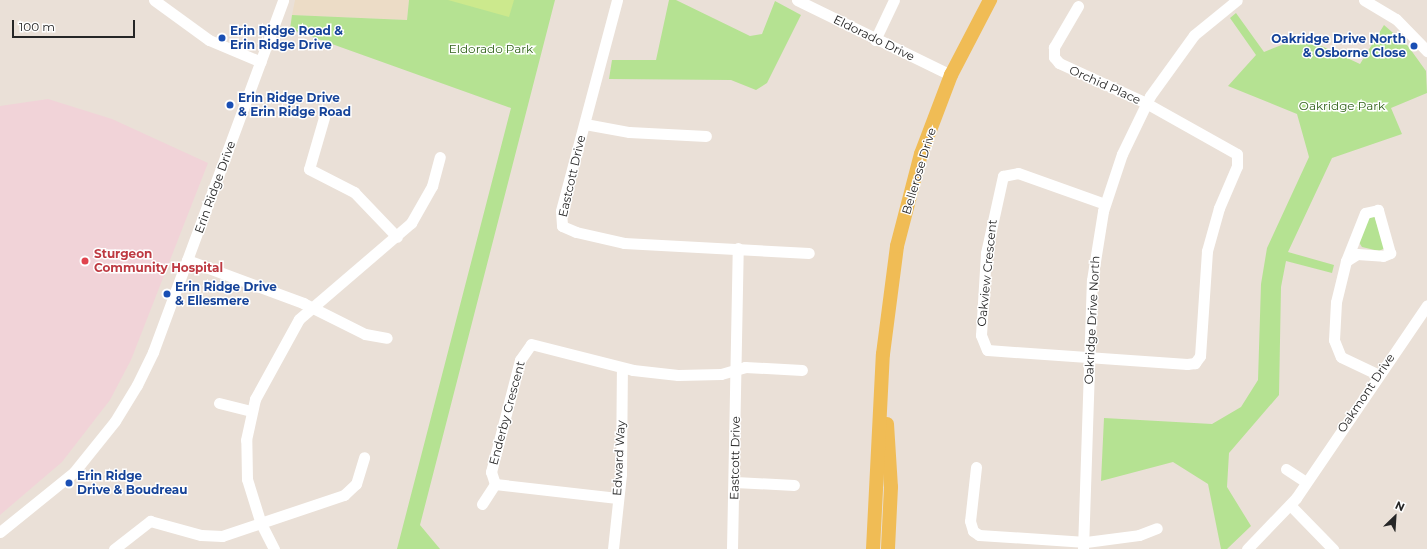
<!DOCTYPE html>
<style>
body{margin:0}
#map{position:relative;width:1427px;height:549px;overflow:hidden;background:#eae0d7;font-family:Montserrat,sans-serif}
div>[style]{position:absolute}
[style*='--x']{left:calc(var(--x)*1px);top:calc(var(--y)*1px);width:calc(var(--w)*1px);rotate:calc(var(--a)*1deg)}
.education>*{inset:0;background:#ecdcc6}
.medical>*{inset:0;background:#f1d3d8}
.green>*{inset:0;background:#b5e292}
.pitch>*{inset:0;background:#cce98d}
.minor>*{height:11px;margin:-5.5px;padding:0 5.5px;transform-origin:5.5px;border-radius:5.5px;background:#fff}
.major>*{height:14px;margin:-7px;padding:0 7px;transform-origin:7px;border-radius:7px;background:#f0bc55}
.dots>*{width:11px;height:11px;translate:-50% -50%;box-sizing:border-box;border:2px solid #fff;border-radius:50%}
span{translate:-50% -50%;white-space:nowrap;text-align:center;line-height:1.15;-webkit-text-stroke:3px #fff;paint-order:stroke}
.transit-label{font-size:12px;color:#164399;font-weight:700}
.left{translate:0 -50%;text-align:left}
.right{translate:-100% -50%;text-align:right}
.street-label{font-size:12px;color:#262626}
.park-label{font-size:12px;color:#2f6218}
.health-label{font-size:12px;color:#be3a42;font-weight:700}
.north{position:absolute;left:1375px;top:497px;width:40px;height:40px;-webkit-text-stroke:3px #fff;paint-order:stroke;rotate:25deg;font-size:11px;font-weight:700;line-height:16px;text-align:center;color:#262626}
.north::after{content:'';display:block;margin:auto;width:14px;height:18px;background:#262626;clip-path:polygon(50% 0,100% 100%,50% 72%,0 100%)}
.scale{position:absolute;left:12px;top:20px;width:123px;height:18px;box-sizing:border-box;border:2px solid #262626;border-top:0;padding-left:5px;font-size:12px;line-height:14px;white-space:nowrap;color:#262626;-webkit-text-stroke:3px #fff;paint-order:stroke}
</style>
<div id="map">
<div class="education">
<i style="clip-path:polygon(295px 0,409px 0,407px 20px,292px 15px)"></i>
</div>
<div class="medical">
<i style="clip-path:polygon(48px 99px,112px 119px,208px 163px,131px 360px,110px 400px,62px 462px,0 515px,0 106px)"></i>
</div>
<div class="green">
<i style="clip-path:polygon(409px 0,555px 0,420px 525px,440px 549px,397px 549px,511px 108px,290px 29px,292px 15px,407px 20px)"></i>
<i style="clip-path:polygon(669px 0,676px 0,750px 36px,762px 34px,775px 1px,801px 15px,767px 83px,756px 90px,731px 80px,609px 79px,612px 60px,656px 60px)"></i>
<i style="clip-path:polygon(1236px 13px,1264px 52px,1284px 44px,1315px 43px,1360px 64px,1384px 25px,1408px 46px,1426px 71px,1427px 93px,1391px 108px,1402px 134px,1332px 158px,1288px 252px,1334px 265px,1332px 273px,1286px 261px,1281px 287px,1279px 395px,1229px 453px,1227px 487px,1251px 526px,1227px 549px,1221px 549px,1208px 484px,1173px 462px,1101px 481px,1104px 418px,1212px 424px,1241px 407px,1258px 380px,1261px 284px,1267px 248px,1309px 157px,1297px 114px,1228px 86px,1256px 55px,1230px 18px)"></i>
<i style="clip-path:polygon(1374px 215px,1385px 248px,1379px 251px,1362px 247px,1358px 241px,1367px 218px)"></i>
</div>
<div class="pitch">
<i style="clip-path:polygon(448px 0,514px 0,509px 17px)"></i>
</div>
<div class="minor">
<i style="--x:154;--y:0;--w:68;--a:36"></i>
<i style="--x:209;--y:40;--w:56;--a:22.9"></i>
<i style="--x:617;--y:0;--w:218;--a:104.9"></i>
<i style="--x:561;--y:211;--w:15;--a:86"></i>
<i style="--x:562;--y:226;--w:15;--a:23"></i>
<i style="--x:576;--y:232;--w:49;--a:12.9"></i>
<i style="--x:624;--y:243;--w:185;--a:3.1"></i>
<i style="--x:797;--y:0;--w:171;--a:26"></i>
<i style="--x:1364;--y:0;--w:37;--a:31"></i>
<i style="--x:1396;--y:19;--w:45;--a:45.9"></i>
<i style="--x:1078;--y:6;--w:48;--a:120.3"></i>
<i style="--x:1054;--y:47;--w:10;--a:90"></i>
<i style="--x:1054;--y:57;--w:8;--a:50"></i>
<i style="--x:1059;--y:63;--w:96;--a:24.7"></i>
<i style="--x:1146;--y:103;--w:104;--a:29.3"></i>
<i style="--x:1237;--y:154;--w:12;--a:90"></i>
<i style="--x:1237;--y:166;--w:46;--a:113.2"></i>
<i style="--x:1219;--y:208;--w:45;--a:105.6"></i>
<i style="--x:1207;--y:251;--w:105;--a:93.8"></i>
<i style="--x:1200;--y:356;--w:9;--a:126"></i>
<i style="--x:1195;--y:363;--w:8;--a:173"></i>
<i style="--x:1187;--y:364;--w:200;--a:-176"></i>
<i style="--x:987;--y:350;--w:16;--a:-112"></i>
<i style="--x:981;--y:335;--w:82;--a:-86.5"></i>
<i style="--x:986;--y:253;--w:79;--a:-77.6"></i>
<i style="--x:1003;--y:176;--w:15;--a:-11"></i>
<i style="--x:1018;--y:173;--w:92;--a:19.6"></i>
<i style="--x:875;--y:40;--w:44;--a:-64.6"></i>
<i style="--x:325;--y:114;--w:57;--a:106.2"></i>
<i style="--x:309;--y:169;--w:51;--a:27.1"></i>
<i style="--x:354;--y:192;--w:62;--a:46.3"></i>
<i style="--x:585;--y:124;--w:45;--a:10.3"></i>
<i style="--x:629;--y:132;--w:77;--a:3"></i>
<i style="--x:187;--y:260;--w:124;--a:20.3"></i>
<i style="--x:303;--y:303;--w:69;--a:26.6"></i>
<i style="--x:365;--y:334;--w:22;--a:10"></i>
<i style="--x:1346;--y:261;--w:13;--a:-32"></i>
<i style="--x:1357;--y:254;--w:26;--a:4"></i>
<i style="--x:1383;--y:256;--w:8;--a:-23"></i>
<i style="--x:1390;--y:253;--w:45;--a:-105.6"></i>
<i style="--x:1378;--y:210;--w:13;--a:167"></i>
<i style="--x:1365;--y:213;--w:52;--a:111.6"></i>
<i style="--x:1346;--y:261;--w:42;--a:103.7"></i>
<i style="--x:1336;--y:302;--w:38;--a:93"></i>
<i style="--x:1334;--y:340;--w:18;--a:68"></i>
<i style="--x:1341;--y:357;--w:42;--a:25.3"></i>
<i style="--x:219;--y:403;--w:33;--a:14"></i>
<i style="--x:976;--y:467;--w:54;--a:96.3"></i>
<i style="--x:970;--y:521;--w:10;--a:73"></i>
<i style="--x:973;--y:531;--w:7;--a:34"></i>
<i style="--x:979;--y:535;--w:107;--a:3.7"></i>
<i style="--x:1086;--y:542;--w:53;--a:-7.5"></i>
<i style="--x:1139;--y:535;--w:19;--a:-21"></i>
<i style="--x:1286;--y:469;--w:24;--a:33"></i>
<i style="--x:735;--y:482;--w:59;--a:2.9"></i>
<i style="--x:495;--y:484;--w:13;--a:-108"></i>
<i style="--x:491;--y:472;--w:116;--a:-75.5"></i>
<i style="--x:520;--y:360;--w:19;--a:-55"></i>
<i style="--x:531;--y:344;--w:105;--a:14.3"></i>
<i style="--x:633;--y:370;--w:45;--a:6.3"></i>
<i style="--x:678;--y:375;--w:43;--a:-1.3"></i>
<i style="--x:721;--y:374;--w:25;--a:-16"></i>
<i style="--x:745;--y:367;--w:57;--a:3"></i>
<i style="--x:482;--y:504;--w:24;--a:-57"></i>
<i style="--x:495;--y:484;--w:123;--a:6.5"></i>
<i style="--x:1290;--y:505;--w:62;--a:45.7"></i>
<i style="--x:0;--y:532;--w:95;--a:-39"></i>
<i style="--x:74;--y:472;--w:65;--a:-51.2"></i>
<i style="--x:115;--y:421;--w:42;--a:-58.6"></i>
<i style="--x:137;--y:385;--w:37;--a:-64"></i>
<i style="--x:153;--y:352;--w:375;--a:-69.7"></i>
<i style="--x:114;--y:549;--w:46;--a:-37.9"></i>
<i style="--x:150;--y:521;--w:53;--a:15.4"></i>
<i style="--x:201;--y:535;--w:21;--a:3"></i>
<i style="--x:222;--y:536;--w:129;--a:-18.6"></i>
<i style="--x:344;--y:495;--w:16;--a:-43"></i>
<i style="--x:356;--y:484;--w:28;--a:-73"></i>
<i style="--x:274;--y:549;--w:28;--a:-117"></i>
<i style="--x:261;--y:524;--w:47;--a:-107.3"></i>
<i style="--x:247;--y:479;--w:39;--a:-91"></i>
<i style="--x:246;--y:440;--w:42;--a:-77.6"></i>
<i style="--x:255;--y:399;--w:91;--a:-61.2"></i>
<i style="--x:299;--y:319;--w:148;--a:-40.6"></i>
<i style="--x:411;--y:223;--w:43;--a:-60.4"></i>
<i style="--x:432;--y:186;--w:30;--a:-75"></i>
<i style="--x:613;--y:549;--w:75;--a:-83.9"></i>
<i style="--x:621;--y:474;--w:106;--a:-89.5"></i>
<i style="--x:732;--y:549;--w:301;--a:-88.9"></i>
<i style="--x:1083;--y:549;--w:269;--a:-88.1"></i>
<i style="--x:1092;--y:280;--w:70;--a:-80.9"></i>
<i style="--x:1103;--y:211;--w:60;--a:-71.6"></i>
<i style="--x:1122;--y:154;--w:64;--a:-64.2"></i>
<i style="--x:1150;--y:96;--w:75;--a:-54.2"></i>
<i style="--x:1194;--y:35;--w:55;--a:-39.1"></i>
<i style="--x:1247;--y:549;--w:71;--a:-46.1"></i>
<i style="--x:1296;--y:498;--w:233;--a:-55.8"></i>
</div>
<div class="major">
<i style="--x:887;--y:424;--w:63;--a:86.4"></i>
<i style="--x:891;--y:487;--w:62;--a:92.8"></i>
<i style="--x:873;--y:549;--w:195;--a:-87.1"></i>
<i style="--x:883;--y:354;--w:109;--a:-82.6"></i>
<i style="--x:897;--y:246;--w:95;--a:-75.4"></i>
<i style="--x:921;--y:154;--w:85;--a:-69.2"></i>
<i style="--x:951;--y:75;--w:85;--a:-62.5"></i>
</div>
<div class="dots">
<i style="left:222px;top:38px;background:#1a4fb4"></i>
<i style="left:1414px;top:46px;background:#1a4fb4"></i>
<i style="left:230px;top:105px;background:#1a4fb4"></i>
<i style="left:85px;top:261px;background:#e0444e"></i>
<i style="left:167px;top:294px;background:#1a4fb4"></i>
<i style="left:69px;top:483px;background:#1a4fb4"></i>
</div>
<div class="transit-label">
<span class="left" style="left:230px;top:38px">Erin Ridge Road &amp;<br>Erin Ridge Drive</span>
<span class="right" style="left:1406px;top:46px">Oakridge Drive North<br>&amp; Osborne Close</span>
<span class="left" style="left:238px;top:105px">Erin Ridge Drive<br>&amp; Erin Ridge Road</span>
<span class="left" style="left:175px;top:294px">Erin Ridge Drive<br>&amp; Ellesmere</span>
<span class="left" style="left:77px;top:483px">Erin Ridge<br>Drive &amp; Boudreau</span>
</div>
<div class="street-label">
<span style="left:874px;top:38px;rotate:26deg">Eldorado Drive</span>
<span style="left:1105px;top:85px;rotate:24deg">Orchid Place</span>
<span style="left:919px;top:171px;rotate:-73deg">Bellerose Drive</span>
<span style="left:572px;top:176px;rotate:-77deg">Eastcott Drive</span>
<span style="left:215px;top:187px;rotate:-70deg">Erin Ridge Drive</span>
<span style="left:987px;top:273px;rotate:-84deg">Oakview Crescent</span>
<span style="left:1092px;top:320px;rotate:-87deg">Oakridge Drive North</span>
<span style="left:1366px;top:393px;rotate:-56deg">Oakmont Drive</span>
<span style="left:507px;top:413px;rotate:-75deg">Enderby Crescent</span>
<span style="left:619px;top:458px;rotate:-87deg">Edward Way</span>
<span style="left:735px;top:458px;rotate:-89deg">Eastcott Drive</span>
</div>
<div class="park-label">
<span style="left:491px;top:49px">Eldorado Park</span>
<span style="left:1342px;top:106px">Oakridge Park</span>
</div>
<div class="health-label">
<span class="left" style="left:94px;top:261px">Sturgeon<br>Community Hospital</span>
</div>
<div class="north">N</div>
<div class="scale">100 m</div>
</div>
